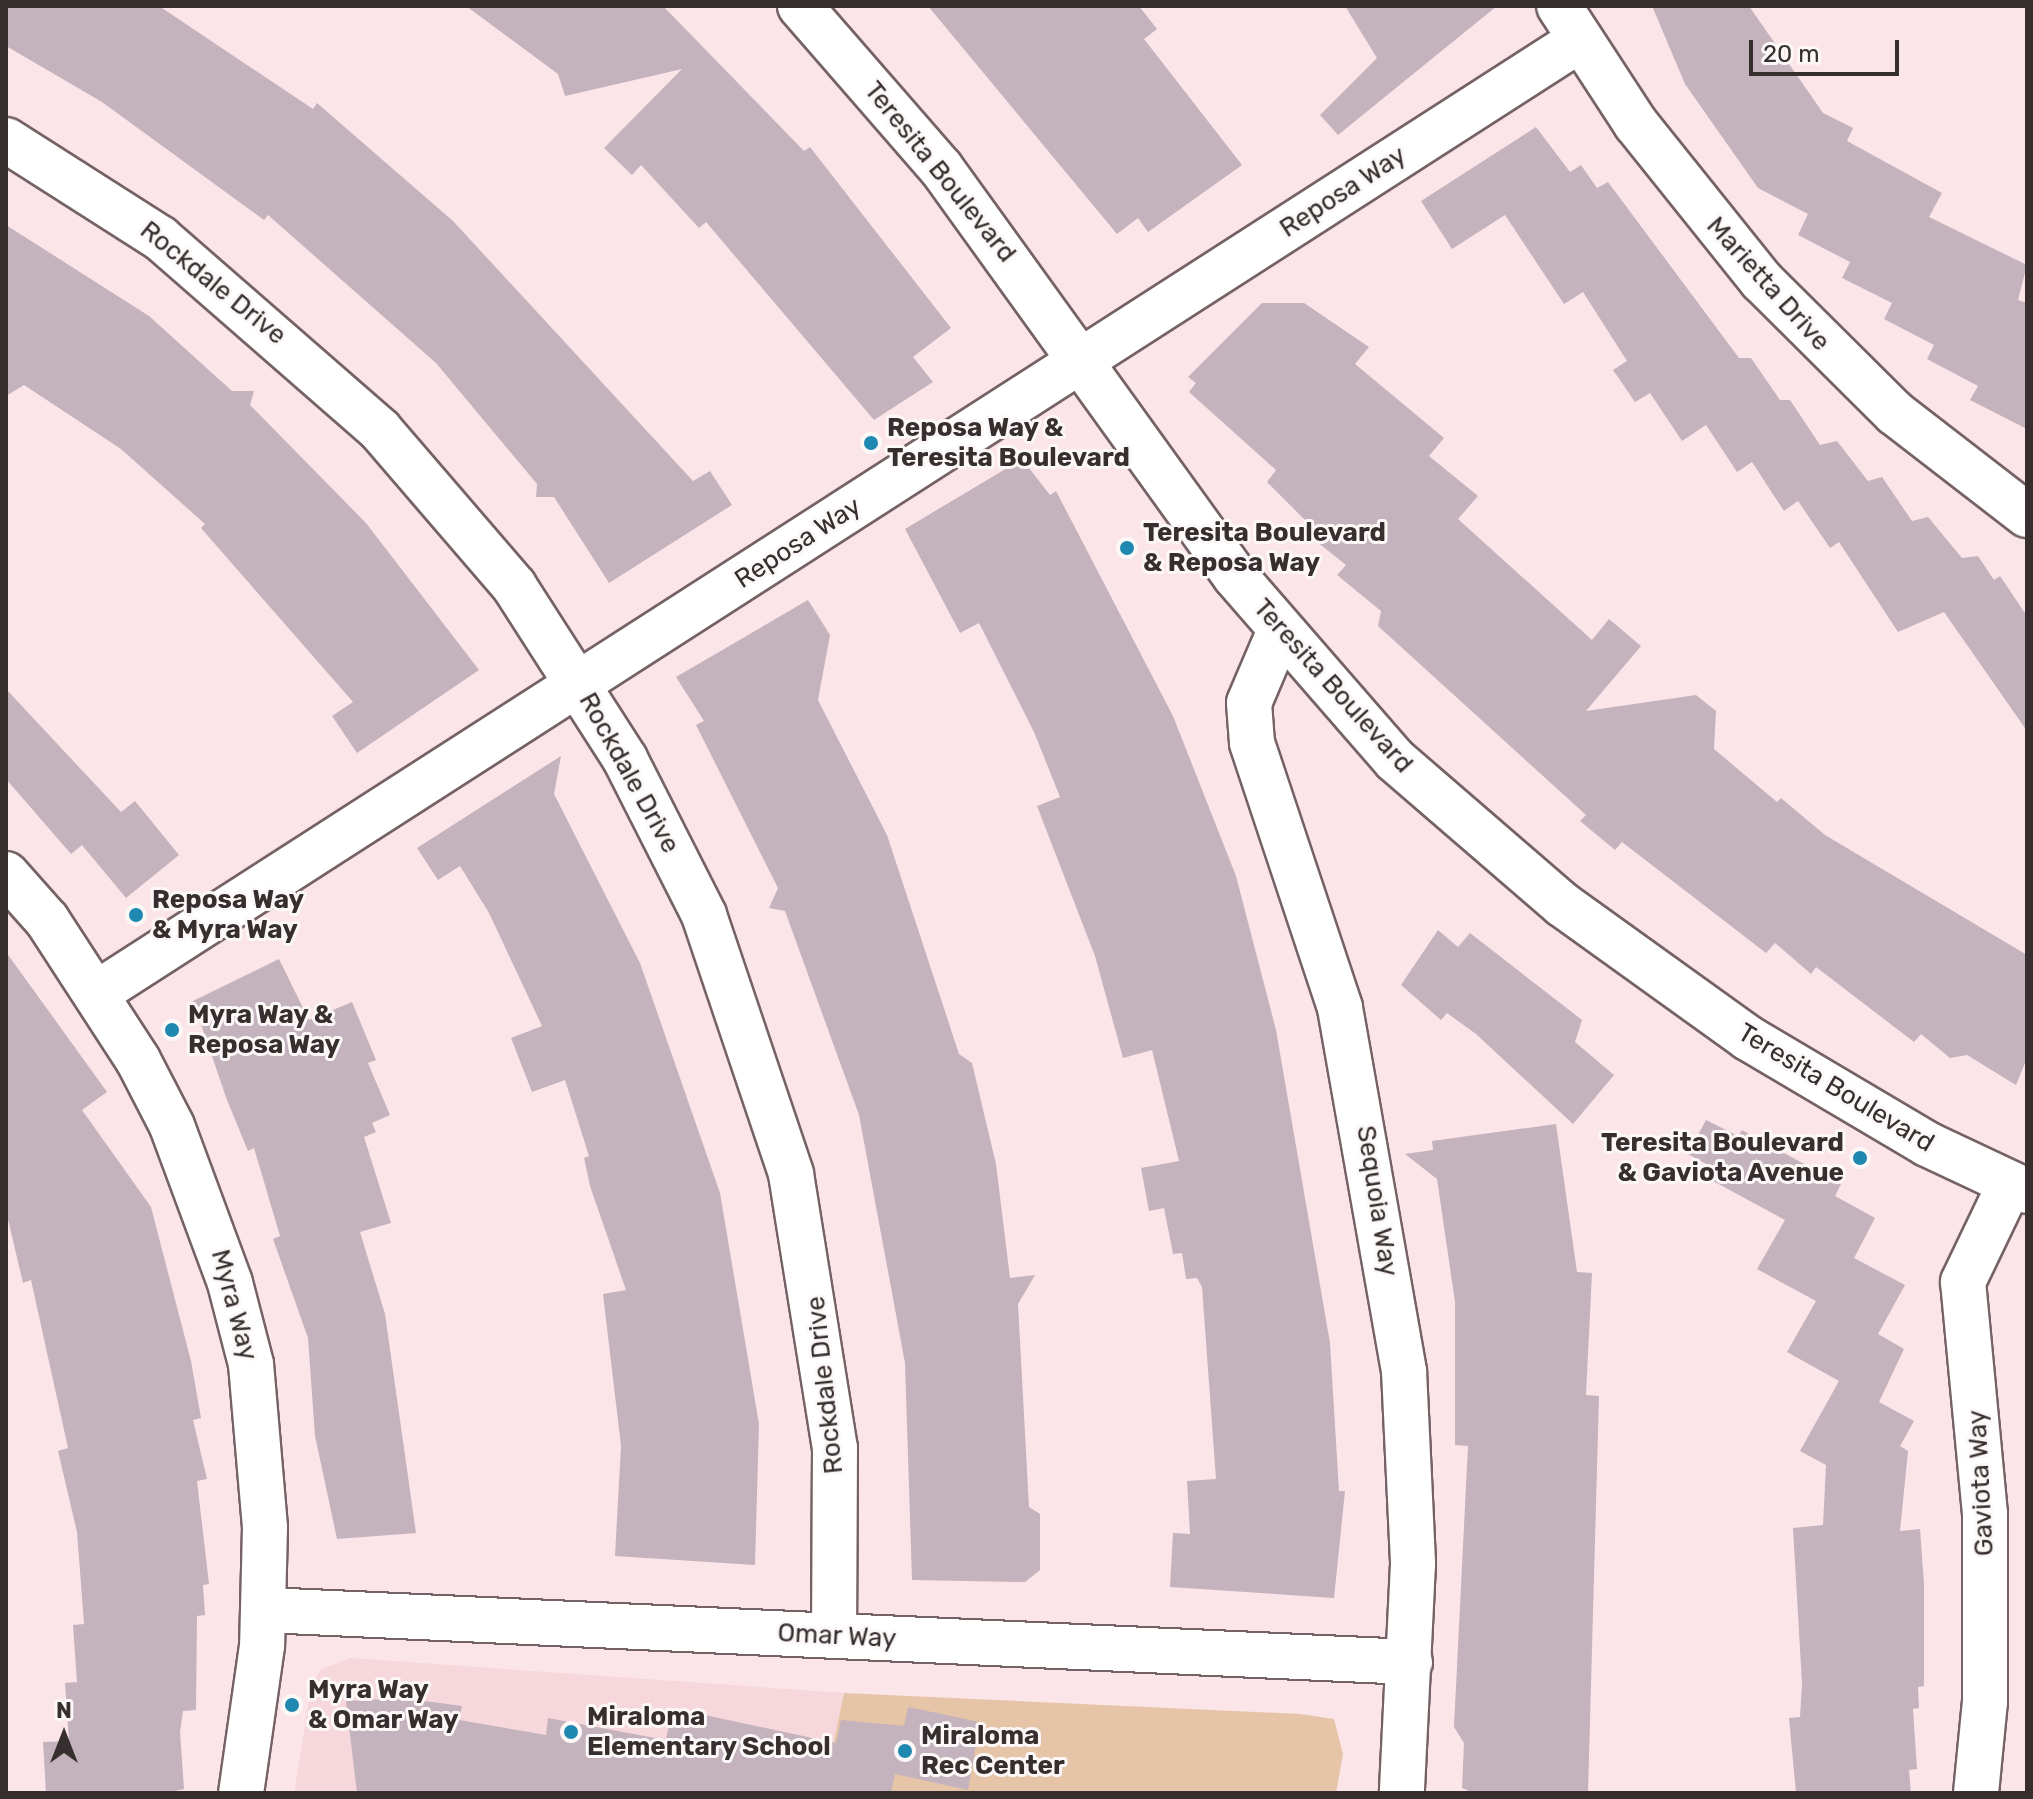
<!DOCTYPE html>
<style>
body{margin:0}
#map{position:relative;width:2033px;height:1799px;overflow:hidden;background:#fce5e9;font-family:Rubik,sans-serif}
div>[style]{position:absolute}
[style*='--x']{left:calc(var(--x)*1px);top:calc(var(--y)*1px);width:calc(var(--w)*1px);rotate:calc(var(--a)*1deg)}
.built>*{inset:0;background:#f6d7dc}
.green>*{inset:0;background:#e5c4a8}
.building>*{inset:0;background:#c4b2bd}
.roads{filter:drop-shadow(2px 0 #756265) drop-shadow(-2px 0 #756265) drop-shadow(0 2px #756265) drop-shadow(0 -2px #756265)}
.street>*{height:44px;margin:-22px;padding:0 22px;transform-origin:22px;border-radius:22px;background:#fff}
.secondary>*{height:44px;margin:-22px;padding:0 22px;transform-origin:22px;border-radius:22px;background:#fff}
.dots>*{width:22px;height:22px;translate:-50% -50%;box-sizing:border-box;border:4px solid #fcf8f8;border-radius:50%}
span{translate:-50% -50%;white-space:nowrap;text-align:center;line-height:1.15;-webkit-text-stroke:6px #fcf8f8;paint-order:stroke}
.street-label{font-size:26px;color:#362e2f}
.poi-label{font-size:26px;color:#362e2f;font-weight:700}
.left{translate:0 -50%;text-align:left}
.right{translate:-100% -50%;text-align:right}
.frame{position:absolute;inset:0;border:8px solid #362e2f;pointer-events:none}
.north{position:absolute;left:24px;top:1695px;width:80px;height:80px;-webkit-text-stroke:6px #fcf8f8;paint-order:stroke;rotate:0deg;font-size:22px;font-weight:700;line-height:32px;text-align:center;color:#362e2f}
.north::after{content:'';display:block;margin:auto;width:28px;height:36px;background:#362e2f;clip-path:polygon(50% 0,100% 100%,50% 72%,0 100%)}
.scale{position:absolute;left:1749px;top:40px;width:150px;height:36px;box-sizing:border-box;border:4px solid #362e2f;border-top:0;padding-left:10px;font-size:24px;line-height:28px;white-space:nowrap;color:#362e2f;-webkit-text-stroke:6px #fcf8f8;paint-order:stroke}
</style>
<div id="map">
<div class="built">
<i style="clip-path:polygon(351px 1658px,844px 1693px,823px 1793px,294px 1793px,312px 1682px,322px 1669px)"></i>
</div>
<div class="green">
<i style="clip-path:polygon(844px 1693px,1300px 1714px,1334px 1719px,1343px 1754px,1336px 1793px,823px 1793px)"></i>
</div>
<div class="building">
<i style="clip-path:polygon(6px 6px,159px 6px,313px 109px,317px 103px,453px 221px,693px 481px,710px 471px,732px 505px,609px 583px,554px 497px,536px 497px,537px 484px,436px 363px,268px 215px,264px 220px,102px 102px,6px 46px)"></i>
<i style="clip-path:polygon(466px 6px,663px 6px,804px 151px,810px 147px,951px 328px,913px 357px,933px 382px,874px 420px,706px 222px,699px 228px,641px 165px,632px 175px,604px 148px,682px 69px,565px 96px,558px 74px)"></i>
<i style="clip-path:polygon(928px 6px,1139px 6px,1157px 29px,1144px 39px,1242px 165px,1148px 232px,1138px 218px,1117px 234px)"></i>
<i style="clip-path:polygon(1345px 6px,1497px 6px,1338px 135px,1320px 115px,1377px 58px)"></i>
<i style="clip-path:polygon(1652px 6px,1749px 6px,1823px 113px,1853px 128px,1847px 141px,1942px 193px,1929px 217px,2027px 265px,2018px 300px,2027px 303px,2027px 429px,1970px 400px,1978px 386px,1927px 359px,1934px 345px,1884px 319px,1892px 303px,1842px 278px,1850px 262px,1798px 235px,1808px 214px,1758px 188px,1685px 84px)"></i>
<i style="clip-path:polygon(1536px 127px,1570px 172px,1581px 165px,1597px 188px,1608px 182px,1739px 358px,1751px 358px,1780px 400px,1790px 400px,1820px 445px,1837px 441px,1868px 481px,1882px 477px,1912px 521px,1928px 517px,1962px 558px,1978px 556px,1994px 580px,2000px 576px,2027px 616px,2027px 731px,1944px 612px,1898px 632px,1839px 542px,1830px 548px,1798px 501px,1784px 511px,1752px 462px,1737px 472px,1706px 425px,1682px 441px,1650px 393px,1635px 402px,1613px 370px,1627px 361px,1583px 292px,1564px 304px,1505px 215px,1452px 249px,1421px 201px)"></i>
<i style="clip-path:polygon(6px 225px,149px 316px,232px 391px,254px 391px,250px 405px,366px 523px,479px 670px,357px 753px,332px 716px,353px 702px,201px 528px,205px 524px,121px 449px,24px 385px,6px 396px)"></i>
<i style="clip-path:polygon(1262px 303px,1304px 303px,1369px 347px,1355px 364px,1444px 438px,1429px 456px,1478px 496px,1458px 519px,1592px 640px,1609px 619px,1641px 646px,1586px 711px,1696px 695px,1716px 711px,1714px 749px,1777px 802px,1781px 798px,1825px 835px,2027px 955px,2027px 1058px,2016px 1085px,1967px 1055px,1950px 1058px,1921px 1034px,1914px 1042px,1816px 967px,1811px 974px,1775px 943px,1766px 953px,1622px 842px,1615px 850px,1580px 821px,1586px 815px,1378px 626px,1381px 611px,1337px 575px,1346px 565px,1302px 530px,1308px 523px,1267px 482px,1276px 470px,1189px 392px,1196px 383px,1188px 377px)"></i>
<i style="clip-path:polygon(1022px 459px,1050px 495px,1056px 491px,1173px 716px,1236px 876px,1276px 1030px,1330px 1343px,1339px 1491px,1345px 1491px,1334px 1598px,1170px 1587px,1173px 1533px,1190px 1534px,1187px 1481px,1216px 1479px,1202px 1287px,1197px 1278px,1186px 1279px,1182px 1253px,1173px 1254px,1164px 1208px,1149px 1211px,1141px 1168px,1179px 1161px,1152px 1050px,1123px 1058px,1095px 956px,1037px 806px,1060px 797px,1034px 732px,979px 623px,960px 633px,905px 529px)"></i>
<i style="clip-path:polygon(808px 600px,830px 635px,818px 700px,887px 835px,959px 1054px,972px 1063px,996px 1164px,1010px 1278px,1035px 1275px,1018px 1304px,1029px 1507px,1040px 1514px,1040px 1570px,1025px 1582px,912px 1580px,905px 1363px,859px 1115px,785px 911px,769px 908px,778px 888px,696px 725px,704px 721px,676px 677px)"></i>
<i style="clip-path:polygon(6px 689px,121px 812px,135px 801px,179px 855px,126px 898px,82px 845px,71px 854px,6px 779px)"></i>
<i style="clip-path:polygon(561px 756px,554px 794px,640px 963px,720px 1193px,759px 1424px,755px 1565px,615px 1556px,621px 1446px,603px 1294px,626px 1290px,590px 1186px,584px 1158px,589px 1156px,565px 1080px,532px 1092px,511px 1038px,542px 1026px,489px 913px,460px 866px,438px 880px,417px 848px)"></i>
<i style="clip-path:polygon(1438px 930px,1458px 947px,1470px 933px,1582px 1020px,1575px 1042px,1614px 1075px,1573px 1124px,1476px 1034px,1447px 1013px,1441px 1020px,1401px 985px)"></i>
<i style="clip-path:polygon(6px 952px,107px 1092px,82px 1110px,151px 1207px,191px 1361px,201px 1418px,193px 1420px,207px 1479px,197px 1481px,209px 1584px,203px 1585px,205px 1615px,197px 1616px,196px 1710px,183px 1711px,180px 1732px,184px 1789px,166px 1793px,46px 1793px,43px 1742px,69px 1741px,65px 1683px,77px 1682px,73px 1625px,84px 1624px,77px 1532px,58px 1451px,68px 1448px,31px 1280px,23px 1283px,6px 1211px)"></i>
<i style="clip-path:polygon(279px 959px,309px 1020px,352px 1002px,376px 1060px,368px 1063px,390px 1115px,372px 1123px,376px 1132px,364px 1137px,391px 1223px,360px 1232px,385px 1314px,416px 1533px,337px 1539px,315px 1436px,308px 1338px,273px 1239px,280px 1236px,254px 1148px,248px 1151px,227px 1100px,193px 1001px)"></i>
<i style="clip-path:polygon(1706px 1120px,1738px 1136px,1742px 1130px,1841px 1184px,1835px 1196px,1875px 1218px,1854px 1258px,1905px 1285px,1878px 1334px,1904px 1349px,1879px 1402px,1914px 1421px,1900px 1446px,1908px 1451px,1900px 1531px,1920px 1529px,1924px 1584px,1924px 1686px,1918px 1687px,1919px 1708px,1913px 1709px,1917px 1769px,1909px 1770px,1911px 1793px,1796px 1793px,1789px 1718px,1800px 1717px,1802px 1684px,1793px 1528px,1823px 1525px,1826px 1465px,1800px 1451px,1839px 1381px,1787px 1352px,1816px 1301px,1757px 1269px,1785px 1220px,1713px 1181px,1719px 1171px,1688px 1154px)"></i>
<i style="clip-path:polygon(1556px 1124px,1577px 1272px,1592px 1273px,1586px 1395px,1599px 1396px,1588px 1793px,1474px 1793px,1462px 1788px,1464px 1743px,1454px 1727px,1468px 1446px,1455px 1445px,1455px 1302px,1437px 1179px,1405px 1154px,1433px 1150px,1432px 1141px)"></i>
<i style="clip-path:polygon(402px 1698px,462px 1706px,459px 1720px,546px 1735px,548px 1718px,666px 1740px,672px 1708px,836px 1743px,841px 1720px,904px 1726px,908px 1707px,980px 1722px,968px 1790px,895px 1774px,891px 1793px,357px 1793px,346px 1701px)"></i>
</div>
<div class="roads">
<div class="street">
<i style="--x:1559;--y:6;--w:141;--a:56.9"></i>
<i style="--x:1636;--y:124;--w:201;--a:51.3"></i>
<i style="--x:1762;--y:281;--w:187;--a:44.8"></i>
<i style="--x:1895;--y:413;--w:167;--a:37.7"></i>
<i style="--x:6;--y:140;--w:183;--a:32.5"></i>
<i style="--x:160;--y:238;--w:292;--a:41.1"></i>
<i style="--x:380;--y:430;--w:206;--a:49.3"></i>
<i style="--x:514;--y:586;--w:206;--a:57.3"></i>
<i style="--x:625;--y:759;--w:175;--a:63.1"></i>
<i style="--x:704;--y:915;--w:273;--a:71.4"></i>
<i style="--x:791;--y:1174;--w:278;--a:80.9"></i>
<i style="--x:835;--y:1448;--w:188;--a:90.3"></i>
<i style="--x:1280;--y:630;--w:79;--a:113"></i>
<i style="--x:1249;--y:703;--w:40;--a:85.7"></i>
<i style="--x:1252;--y:743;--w:279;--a:71.6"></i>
<i style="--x:1340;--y:1008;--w:369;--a:80"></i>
<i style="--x:1404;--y:1371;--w:193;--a:87.3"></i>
<i style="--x:1413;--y:1564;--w:229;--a:92.8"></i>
<i style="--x:6;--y:874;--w:62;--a:48.3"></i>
<i style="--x:47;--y:920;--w:167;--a:57"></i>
<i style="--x:138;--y:1060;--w:74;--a:62.7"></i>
<i style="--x:172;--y:1126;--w:167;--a:69.7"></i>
<i style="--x:230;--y:1283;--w:84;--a:75.5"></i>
<i style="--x:251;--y:1364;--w:164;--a:85.1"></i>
<i style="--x:265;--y:1527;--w:119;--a:91.4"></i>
<i style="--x:262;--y:1646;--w:148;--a:98.1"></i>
<i style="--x:97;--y:993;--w:1763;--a:-32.73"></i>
<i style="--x:265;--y:1610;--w:1146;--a:2.6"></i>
<i style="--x:1976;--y:1793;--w:91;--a:-84.4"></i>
<i style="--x:1985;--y:1702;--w:188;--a:-90"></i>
<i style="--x:1985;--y:1514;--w:233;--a:-95.4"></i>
<i style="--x:1963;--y:1282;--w:109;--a:-64.4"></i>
</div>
<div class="secondary">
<i style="--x:800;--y:6;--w:215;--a:49"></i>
<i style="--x:941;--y:168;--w:503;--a:54.22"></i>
<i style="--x:1235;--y:576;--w:244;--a:49"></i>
<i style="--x:1395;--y:760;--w:222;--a:40.8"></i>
<i style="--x:1563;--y:905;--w:228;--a:35.7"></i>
<i style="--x:1748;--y:1038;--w:208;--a:30.6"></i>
<i style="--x:1927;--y:1144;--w:110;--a:25.2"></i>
</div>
</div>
<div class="dots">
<i style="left:871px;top:443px;background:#1f88b0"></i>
<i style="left:1127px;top:548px;background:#1f88b0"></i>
<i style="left:136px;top:915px;background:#1f88b0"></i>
<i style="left:172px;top:1030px;background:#1f88b0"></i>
<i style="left:1860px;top:1158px;background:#1f88b0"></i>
<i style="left:292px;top:1705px;background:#1f88b0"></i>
<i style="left:571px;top:1732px;background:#1f88b0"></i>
<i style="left:905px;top:1751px;background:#1f88b0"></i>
</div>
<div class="street-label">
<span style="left:940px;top:172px;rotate:51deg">Teresita Boulevard</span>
<span style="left:1343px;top:192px;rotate:-33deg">Reposa Way</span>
<span style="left:213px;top:283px;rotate:39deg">Rockdale Drive</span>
<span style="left:1768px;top:284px;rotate:48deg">Marietta Drive</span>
<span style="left:798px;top:543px;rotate:-33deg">Reposa Way</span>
<span style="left:1333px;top:686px;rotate:48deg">Teresita Boulevard</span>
<span style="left:629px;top:773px;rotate:61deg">Rockdale Drive</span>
<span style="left:1836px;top:1088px;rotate:31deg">Teresita Boulevard</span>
<span style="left:1377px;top:1201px;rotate:81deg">Sequoia Way</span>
<span style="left:234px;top:1305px;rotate:75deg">Myra Way</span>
<span style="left:825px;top:1385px;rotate:-96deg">Rockdale Drive</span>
<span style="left:1981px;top:1483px;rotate:-93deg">Gaviota Way</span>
<span style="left:837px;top:1636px;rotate:3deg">Omar Way</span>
</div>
<div class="poi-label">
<span class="left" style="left:887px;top:443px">Reposa Way &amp;<br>Teresita Boulevard</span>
<span class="left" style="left:1143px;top:548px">Teresita Boulevard<br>&amp; Reposa Way</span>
<span class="left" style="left:152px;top:915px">Reposa Way<br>&amp; Myra Way</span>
<span class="left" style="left:188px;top:1030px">Myra Way &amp;<br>Reposa Way</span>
<span class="right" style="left:1844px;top:1158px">Teresita Boulevard<br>&amp; Gaviota Avenue</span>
<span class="left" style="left:308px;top:1705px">Myra Way<br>&amp; Omar Way</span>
<span class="left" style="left:587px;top:1732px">Miraloma<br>Elementary School</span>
<span class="left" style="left:921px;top:1751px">Miraloma<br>Rec Center</span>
</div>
<div class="frame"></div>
<div class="north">N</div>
<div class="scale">20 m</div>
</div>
